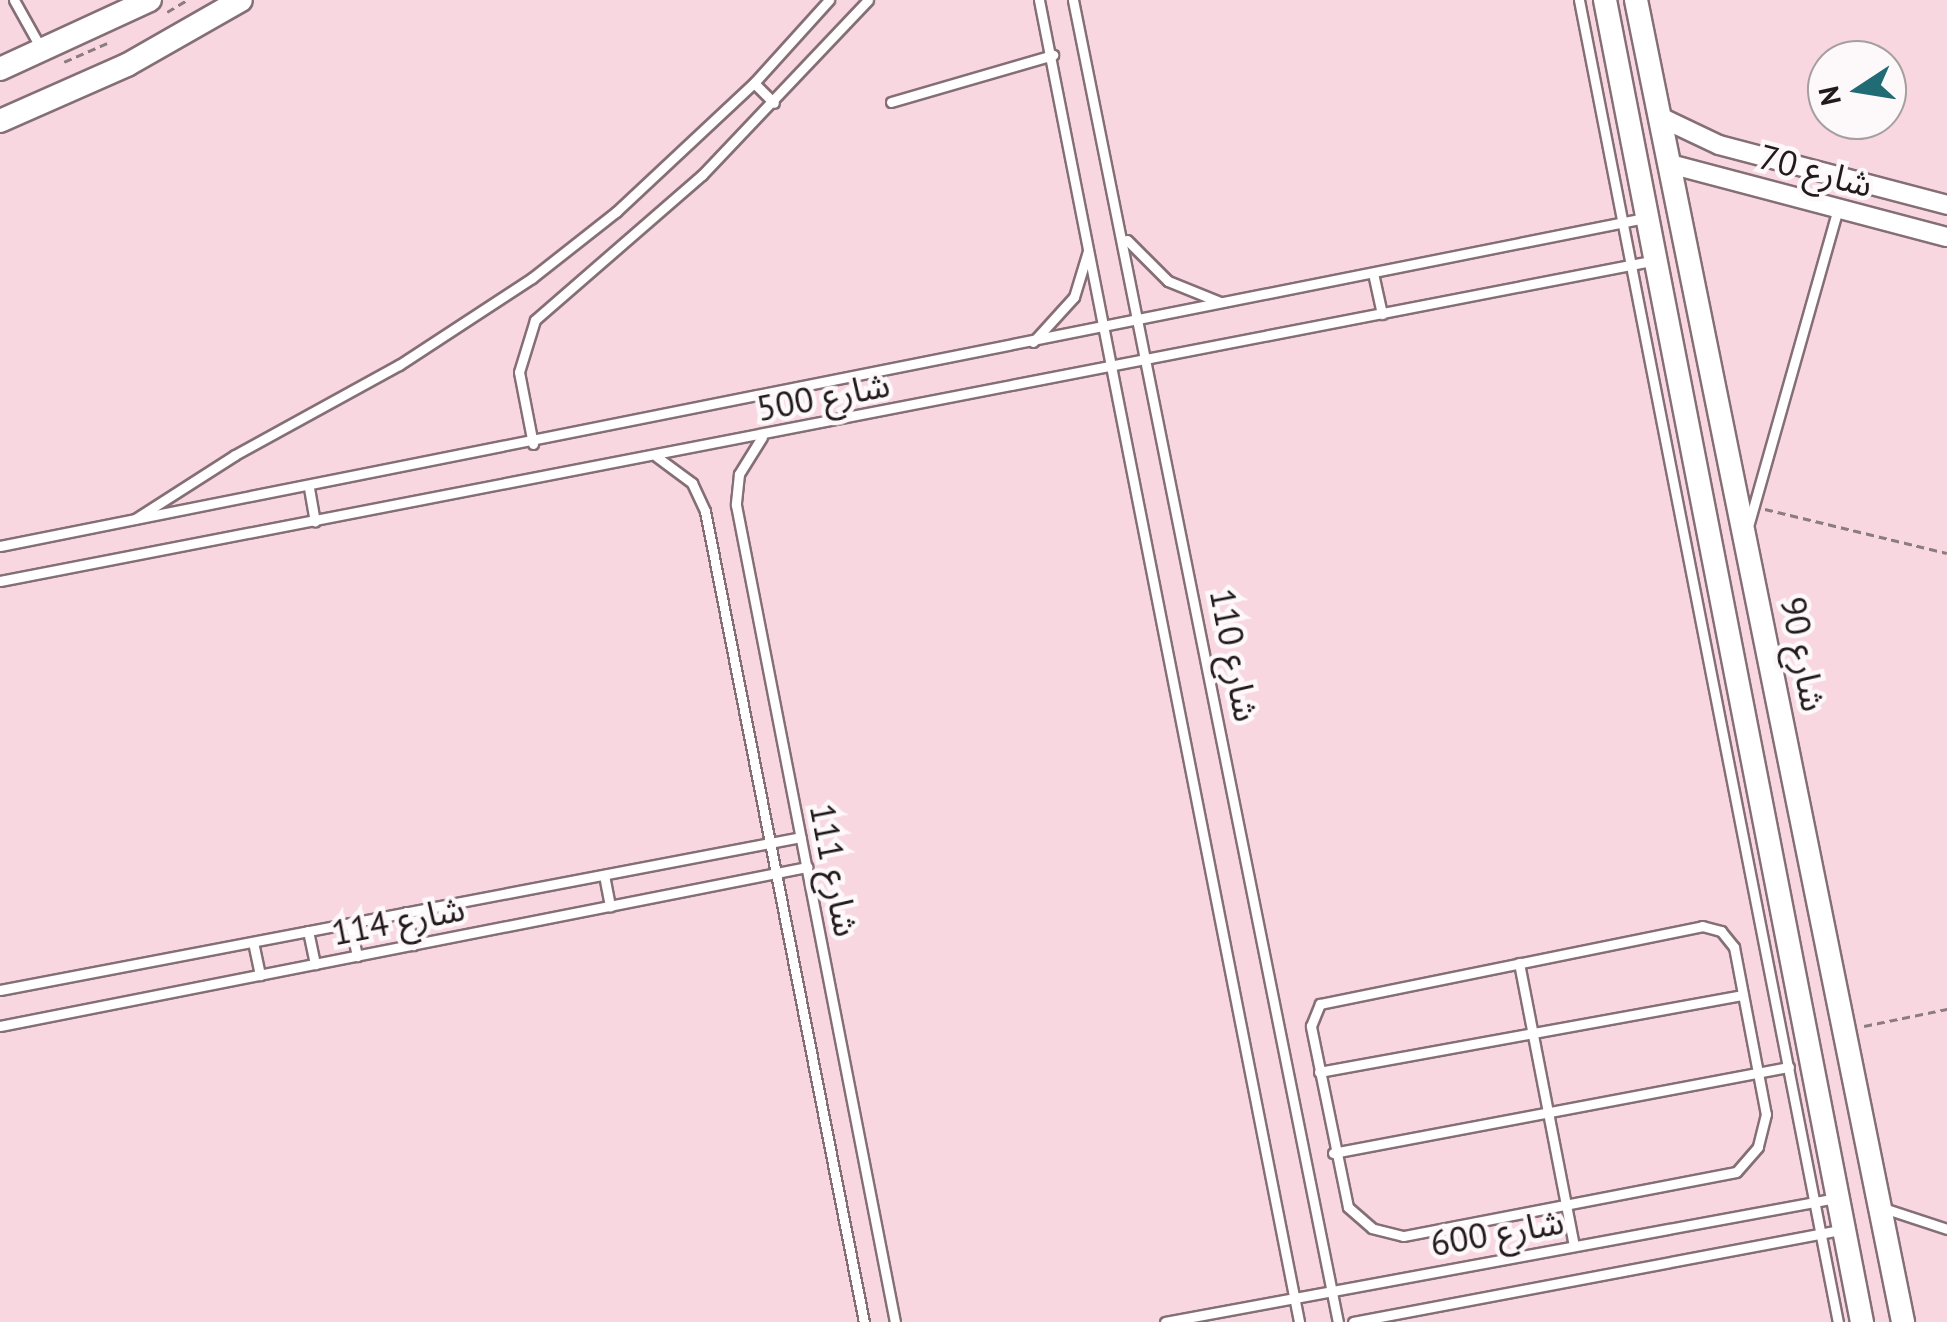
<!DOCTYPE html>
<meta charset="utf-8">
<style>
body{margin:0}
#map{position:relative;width:1947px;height:1322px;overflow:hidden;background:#fee5ed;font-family:"PT Sans","Noto Sans Arabic",sans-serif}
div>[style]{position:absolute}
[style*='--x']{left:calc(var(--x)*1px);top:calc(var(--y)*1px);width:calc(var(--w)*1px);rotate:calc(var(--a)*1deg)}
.built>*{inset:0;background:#f8d7e1}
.path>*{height:2.5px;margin-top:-1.25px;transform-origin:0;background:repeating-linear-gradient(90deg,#8c7c81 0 8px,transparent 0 13px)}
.roads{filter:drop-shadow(2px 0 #856f76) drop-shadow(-2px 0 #856f76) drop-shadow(0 2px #856f76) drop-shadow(0 -2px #856f76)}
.lane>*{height:9px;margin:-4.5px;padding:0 4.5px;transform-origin:4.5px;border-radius:4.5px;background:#fff}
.street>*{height:18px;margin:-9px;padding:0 9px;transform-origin:9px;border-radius:9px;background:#fff}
.secondary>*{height:22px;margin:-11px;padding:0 11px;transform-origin:11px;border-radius:11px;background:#fff}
span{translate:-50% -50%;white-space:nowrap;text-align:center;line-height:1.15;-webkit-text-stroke:9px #fdf8fa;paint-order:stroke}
.street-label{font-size:35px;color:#22191c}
.north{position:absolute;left:1807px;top:40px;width:100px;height:100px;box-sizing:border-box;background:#fdf8fa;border:2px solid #a59fa1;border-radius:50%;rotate:258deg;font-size:28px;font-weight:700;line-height:40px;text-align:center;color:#22191c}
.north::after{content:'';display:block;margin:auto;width:35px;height:45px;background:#216b75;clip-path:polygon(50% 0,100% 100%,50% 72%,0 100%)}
</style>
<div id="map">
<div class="built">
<i style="clip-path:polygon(evenodd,0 0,1947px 0,1947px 1322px,0 1322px,0 0,1827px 60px,1887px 60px,1887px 120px,1827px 120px,1827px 60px)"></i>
</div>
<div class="path">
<i style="--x:167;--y:12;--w:23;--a:-31"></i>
<i style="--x:64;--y:62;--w:47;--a:-23.8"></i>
<i style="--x:1765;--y:509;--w:187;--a:13.6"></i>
<i style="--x:1864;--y:1026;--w:85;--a:-11.6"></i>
</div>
<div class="roads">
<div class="lane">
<i style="--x:14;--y:0;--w:57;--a:60.8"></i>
<i style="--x:1039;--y:0;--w:1347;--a:78.87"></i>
<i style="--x:1073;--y:0;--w:1348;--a:78.67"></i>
<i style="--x:1579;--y:0;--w:1347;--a:78.92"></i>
<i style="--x:754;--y:83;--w:28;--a:45"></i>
<i style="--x:891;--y:102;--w:169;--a:-16.2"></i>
<i style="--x:1127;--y:240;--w:58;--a:45"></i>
<i style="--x:1168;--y:281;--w:56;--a:22"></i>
<i style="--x:1373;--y:273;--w:42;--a:77.6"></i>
<i style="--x:1033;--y:342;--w:61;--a:-47.7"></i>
<i style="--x:1074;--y:297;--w:48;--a:-73.1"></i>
<i style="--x:762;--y:437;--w:44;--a:121.9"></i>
<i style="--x:739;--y:474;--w:31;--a:96"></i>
<i style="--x:736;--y:505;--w:832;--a:78.99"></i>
<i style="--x:533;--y:444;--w:73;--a:-101"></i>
<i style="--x:519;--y:372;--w:54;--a:-72.9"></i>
<i style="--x:535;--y:320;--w:221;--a:-41"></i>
<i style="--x:702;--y:175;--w:241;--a:-46.5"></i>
<i style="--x:657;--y:457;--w:44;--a:36.6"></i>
<i style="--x:692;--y:483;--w:31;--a:65"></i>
<i style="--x:705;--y:511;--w:826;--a:78.91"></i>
<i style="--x:309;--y:488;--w:34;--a:80"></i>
<i style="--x:135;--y:519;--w:119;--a:-32.6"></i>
<i style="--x:235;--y:455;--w:187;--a:-28.8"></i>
<i style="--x:399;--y:365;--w:159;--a:-33.2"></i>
<i style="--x:532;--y:278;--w:107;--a:-38.2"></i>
<i style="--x:616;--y:212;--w:189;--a:-43.1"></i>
<i style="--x:754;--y:83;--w:112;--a:-47.9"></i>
<i style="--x:1749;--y:523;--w:326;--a:-74.2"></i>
<i style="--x:0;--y:546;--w:1677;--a:-11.28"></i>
<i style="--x:0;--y:581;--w:1687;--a:-10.97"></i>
<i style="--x:604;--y:875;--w:32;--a:79"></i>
<i style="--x:406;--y:912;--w:34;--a:78"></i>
<i style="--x:350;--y:923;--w:34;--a:78"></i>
<i style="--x:1702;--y:926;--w:20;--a:15"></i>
<i style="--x:1721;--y:931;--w:21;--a:51"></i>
<i style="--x:1734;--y:947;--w:170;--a:79.2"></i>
<i style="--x:1766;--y:1114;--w:34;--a:104"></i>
<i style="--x:1758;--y:1147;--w:33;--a:131"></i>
<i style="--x:1736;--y:1172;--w:339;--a:169.1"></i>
<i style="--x:1403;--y:1236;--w:32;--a:-166"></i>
<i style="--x:1372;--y:1228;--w:32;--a:-139"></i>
<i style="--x:1348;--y:1207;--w:185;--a:-101.6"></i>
<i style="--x:1311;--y:1026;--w:24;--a:-68"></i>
<i style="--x:1320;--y:1004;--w:390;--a:-11.5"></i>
<i style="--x:308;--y:931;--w:34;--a:78"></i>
<i style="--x:253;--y:942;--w:34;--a:78"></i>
<i style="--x:1519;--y:963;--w:288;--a:79"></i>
<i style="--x:0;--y:990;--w:815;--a:-10.81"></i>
<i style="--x:0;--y:1026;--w:823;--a:-11.15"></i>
<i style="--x:1319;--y:1072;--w:431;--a:-10.3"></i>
<i style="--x:1333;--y:1153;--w:464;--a:-10.7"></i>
<i style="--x:1883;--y:1208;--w:67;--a:18.2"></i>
<i style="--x:1165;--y:1322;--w:682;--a:-10.47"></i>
<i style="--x:1353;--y:1322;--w:497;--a:-10.7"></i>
</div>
<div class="street">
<i style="--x:1660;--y:117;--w:65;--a:25.4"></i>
<i style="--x:1719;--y:145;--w:236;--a:14.7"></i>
<i style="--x:1670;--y:164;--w:286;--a:14.8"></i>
</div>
<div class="secondary">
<i style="--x:1605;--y:0;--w:1347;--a:79"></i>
<i style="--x:1636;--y:0;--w:1349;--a:78.58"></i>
<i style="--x:0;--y:69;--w:165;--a:-24.7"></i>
<i style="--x:0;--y:121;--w:139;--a:-23.8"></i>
<i style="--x:127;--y:65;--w:131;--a:-29.7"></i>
</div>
</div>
<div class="street-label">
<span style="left:1816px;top:170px;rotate:15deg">شارع 70</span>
<span style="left:823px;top:396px;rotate:-11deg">شارع 500</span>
<span style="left:1804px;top:654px;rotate:79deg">شارع 90</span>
<span style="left:1235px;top:655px;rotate:79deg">شارع 110</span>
<span style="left:835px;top:870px;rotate:79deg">شارع 111</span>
<span style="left:398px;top:920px;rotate:-11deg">شارع 114</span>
<span style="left:1497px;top:1232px;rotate:-10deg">شارع 600</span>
</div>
<div class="north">N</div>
</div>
